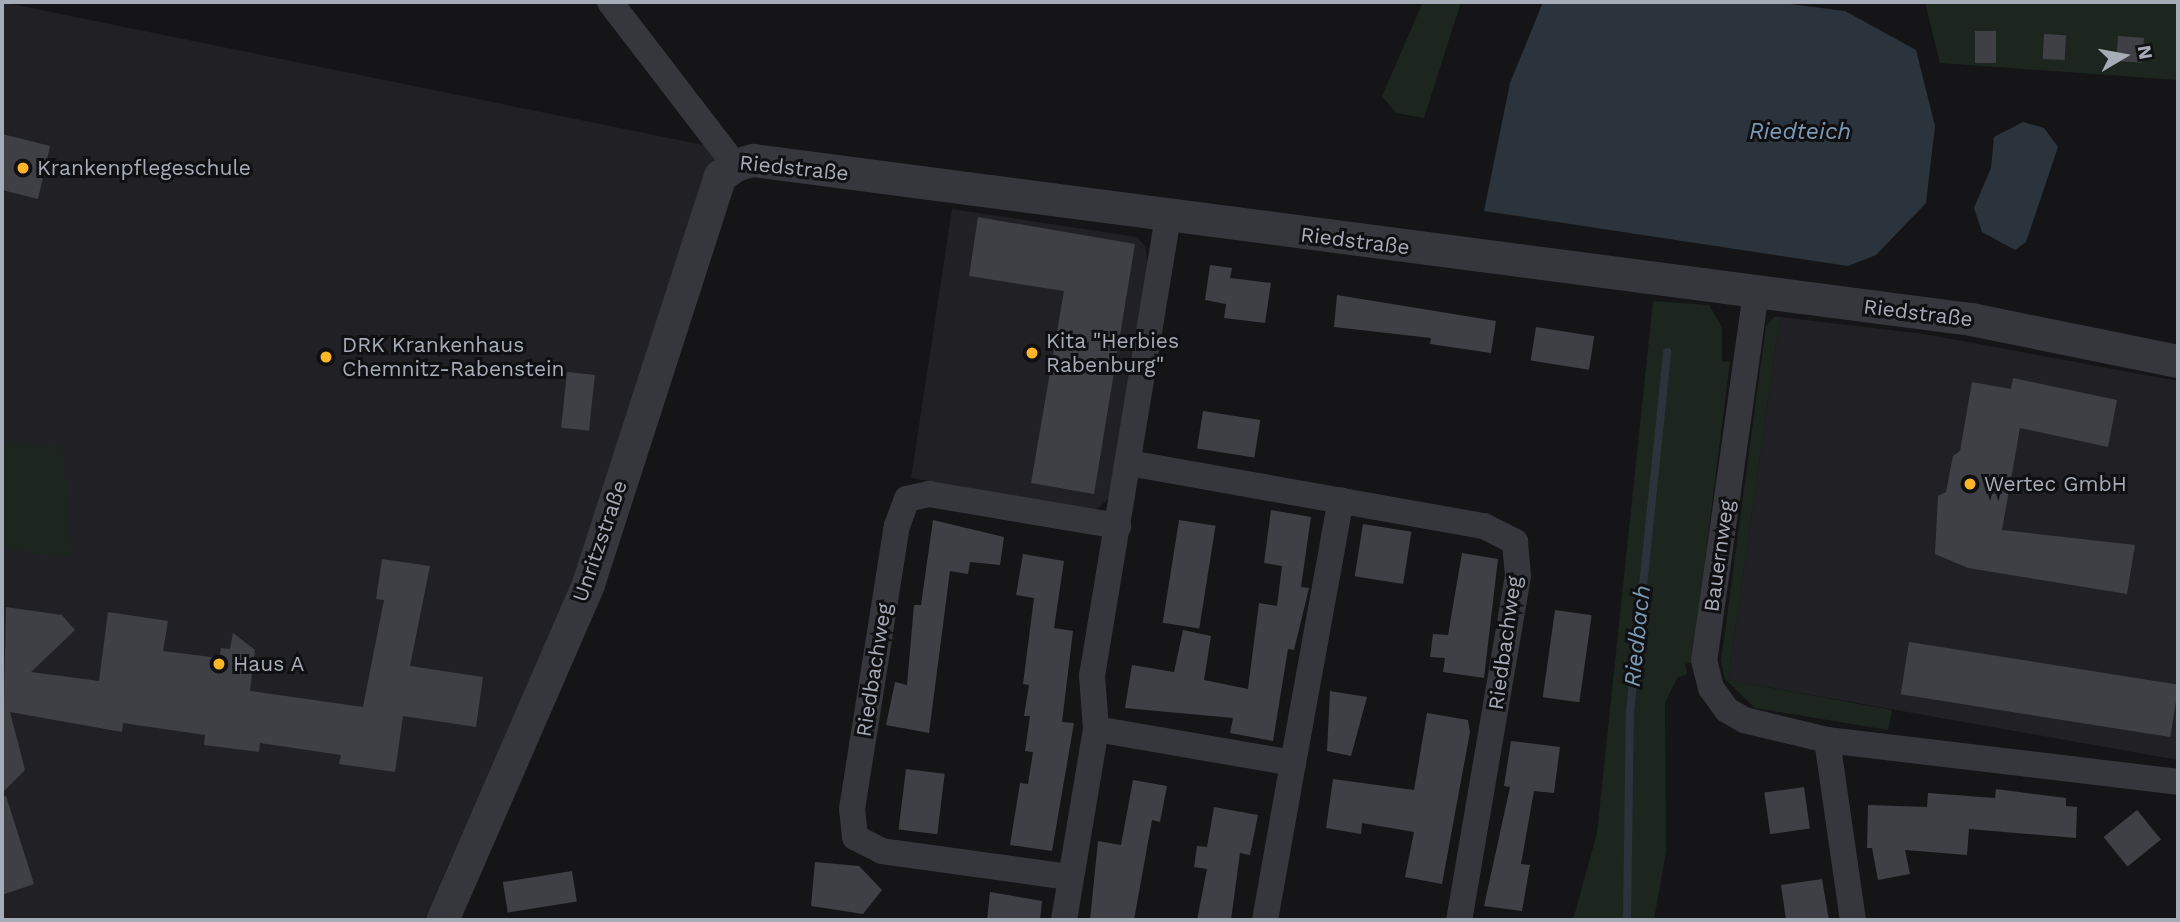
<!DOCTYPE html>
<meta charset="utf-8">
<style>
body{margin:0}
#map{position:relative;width:2180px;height:922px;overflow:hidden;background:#151517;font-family:"Work Sans",sans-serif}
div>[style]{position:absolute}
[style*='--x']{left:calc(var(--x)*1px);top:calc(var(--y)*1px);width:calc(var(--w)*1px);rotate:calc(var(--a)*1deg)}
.built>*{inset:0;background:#212125}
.green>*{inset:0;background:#1d261e}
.water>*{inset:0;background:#2b343c}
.stream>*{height:8px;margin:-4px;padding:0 4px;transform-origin:4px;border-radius:4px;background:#2b343c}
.building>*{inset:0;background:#3f4045;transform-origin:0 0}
.minor>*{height:26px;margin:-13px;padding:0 13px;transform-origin:13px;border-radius:13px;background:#36373d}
.tertiary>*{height:33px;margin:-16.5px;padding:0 16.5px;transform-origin:16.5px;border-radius:16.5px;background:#36373d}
.dots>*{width:19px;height:19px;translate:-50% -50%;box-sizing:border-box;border:4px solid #101012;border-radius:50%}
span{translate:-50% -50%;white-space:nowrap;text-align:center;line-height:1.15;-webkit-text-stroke:6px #101012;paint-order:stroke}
.poi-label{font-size:21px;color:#a6acb8}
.left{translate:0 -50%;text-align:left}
.street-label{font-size:21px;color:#a6acb8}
.water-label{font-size:23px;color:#7b9ab6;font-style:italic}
.frame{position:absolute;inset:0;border:4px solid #a6acb8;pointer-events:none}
.north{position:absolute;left:2089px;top:21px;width:70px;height:70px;-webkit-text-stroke:5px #101012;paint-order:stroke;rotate:80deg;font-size:19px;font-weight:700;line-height:28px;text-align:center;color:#a6acb8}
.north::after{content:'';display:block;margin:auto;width:24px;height:32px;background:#a6acb8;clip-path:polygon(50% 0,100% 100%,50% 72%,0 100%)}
</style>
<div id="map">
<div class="built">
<i style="clip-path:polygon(2px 2px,718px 148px,581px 566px,424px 920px,2px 920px)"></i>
<i style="clip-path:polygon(952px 209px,1137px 237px,1145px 246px,1148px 262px,1109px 498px,1096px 510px,911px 478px)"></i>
<i style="clip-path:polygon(1780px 317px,1924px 334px,2178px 381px,2178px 760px,1728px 680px)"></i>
</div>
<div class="green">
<i style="clip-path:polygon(1423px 2px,1461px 2px,1424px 118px,1396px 113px,1382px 96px)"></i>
<i style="clip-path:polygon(1925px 2px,2178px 2px,2178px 80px,1940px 63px)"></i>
<i style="clip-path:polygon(1653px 301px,1709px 305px,1722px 327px,1722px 361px,1730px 362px,1692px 662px,1685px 664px,1687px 674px,1677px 678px,1665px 703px,1666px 851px,1654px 920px,1573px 920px,1597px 833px)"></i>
<i style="clip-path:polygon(1774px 317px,1780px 317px,1728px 680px,1892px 710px,1888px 730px,1755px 708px,1725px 679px,1721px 661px,1766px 326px)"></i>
<i style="clip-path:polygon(2px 440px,62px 448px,72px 558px,2px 548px)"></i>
</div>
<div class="water">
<i style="clip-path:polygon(1543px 2px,1775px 2px,1845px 11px,1916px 50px,1935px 126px,1926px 203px,1876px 255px,1848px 266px,1484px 211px,1510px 83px)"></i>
<i style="clip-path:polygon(2023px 122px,2044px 128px,2058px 147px,2026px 242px,2015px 250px,1982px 232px,1974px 208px,1991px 168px,1994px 137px)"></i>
</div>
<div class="stream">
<i style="--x:1627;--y:920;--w:208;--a:-89.2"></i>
<i style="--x:1630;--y:712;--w:362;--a:-84.1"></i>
</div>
<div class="building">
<i style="left:1975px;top:31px;width:21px;height:32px"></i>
<i style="left:2044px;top:34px;width:22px;height:25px;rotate:3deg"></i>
<i style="left:2118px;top:36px;width:26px;height:25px;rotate:4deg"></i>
<i style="clip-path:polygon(2px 134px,50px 146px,38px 199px,2px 190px)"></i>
<i style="clip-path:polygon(978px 217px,1135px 244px,1094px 494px,1031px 483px,1064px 291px,969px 276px)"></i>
<i style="clip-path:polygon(1210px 265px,1232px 268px,1230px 278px,1271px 283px,1265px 323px,1224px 318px,1226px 304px,1205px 300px)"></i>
<i style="clip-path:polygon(1337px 295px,1496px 321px,1491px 353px,1430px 344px,1431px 338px,1334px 327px)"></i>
<i style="left:1536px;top:327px;width:59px;height:34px;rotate:9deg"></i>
<i style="left:567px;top:372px;width:28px;height:56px;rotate:6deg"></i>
<i style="clip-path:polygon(2013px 378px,2117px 400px,2108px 447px,2020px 428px,2002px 530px,2135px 545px,2127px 594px,1968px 568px,1935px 554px,1938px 496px,1946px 492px,1953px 456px,1960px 451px,1972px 382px,2011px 389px)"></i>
<i style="left:1203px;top:411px;width:58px;height:38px;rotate:9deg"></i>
<i style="clip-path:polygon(1271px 510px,1311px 517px,1301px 587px,1309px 588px,1294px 650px,1288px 649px,1273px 741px,1230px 733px,1233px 718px,1125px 708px,1132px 665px,1174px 672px,1183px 630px,1211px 636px,1204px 680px,1248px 689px,1259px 603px,1277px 606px,1282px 566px,1264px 563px)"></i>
<i style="clip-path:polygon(933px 520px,1004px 537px,1000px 565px,970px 562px,968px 574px,950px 571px,929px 733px,886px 725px,895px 682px,907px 685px,914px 605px,921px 605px)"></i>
<i style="left:1179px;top:520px;width:37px;height:104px;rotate:9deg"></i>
<i style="left:1363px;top:524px;width:49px;height:53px;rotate:9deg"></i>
<i style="clip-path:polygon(1462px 553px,1498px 559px,1484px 678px,1443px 672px,1445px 658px,1430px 657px,1433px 634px,1448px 635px)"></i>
<i style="clip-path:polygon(1023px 554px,1064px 561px,1054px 628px,1073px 631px,1062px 722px,1074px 723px,1052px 851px,1010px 845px,1020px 783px,1028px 784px,1033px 752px,1025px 751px,1030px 716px,1024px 716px,1029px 685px,1023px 684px,1034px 598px,1016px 595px)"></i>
<i style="clip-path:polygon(382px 559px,430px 566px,410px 666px,483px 677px,476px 727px,403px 716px,395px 772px,339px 764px,341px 755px,260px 743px,259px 752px,204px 745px,205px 735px,123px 723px,122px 732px,10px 712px,25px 770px,2px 793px,6px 607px,62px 615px,75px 630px,31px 672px,99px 681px,108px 612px,168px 621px,163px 651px,219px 658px,221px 648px,230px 649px,233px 633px,255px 650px,250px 691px,363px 707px,384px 600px,376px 599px)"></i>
<i style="left:1555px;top:610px;width:37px;height:88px;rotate:8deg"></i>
<i style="left:1909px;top:642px;width:273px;height:53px;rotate:9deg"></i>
<i style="clip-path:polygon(1330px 691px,1367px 697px,1351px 756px,1327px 751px)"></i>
<i style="clip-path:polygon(1427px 713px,1468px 720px,1470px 732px,1442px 884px,1405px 877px,1414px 832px,1362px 823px,1361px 834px,1326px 828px,1333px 779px,1414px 790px)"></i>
<i style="clip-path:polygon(1511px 741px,1560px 747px,1554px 793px,1534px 791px,1521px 864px,1530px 865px,1522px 911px,1484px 906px,1510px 787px,1504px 786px)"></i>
<i style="left:906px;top:769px;width:39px;height:61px;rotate:7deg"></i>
<i style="clip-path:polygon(1133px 780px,1167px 786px,1160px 822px,1152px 820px,1134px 920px,1090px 920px,1098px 841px,1121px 845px)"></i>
<i style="left:1804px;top:787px;width:42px;height:40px;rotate:82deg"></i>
<i style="clip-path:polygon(1996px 789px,2066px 798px,2066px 806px,2077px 807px,2076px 838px,1969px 829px,1967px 855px,1905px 850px,1910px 874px,1878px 880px,1872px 848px,1867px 848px,1868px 805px,1927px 807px,1928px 793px,1995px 798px)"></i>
<i style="clip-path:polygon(6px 796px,34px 884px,2px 895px,2px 797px)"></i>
<i style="clip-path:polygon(1214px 807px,1258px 815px,1250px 855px,1240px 853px,1231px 920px,1197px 920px,1207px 869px,1194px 867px,1197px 846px,1207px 847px)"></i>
<i style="left:2137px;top:810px;width:38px;height:43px;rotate:51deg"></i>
<i style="clip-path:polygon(815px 862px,859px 866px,882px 890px,863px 914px,811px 906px)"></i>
<i style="left:572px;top:871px;width:31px;height:70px;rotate:81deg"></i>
<i style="clip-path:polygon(1822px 879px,1829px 920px,1786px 920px,1781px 885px)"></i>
<i style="clip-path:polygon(990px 892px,1042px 901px,1040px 920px,987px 920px)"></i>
</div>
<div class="minor">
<i style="--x:610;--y:2;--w:205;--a:52.5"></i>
<i style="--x:1756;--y:292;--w:372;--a:98"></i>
<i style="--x:1704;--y:660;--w:29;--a:76"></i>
<i style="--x:1711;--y:688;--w:27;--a:54"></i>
<i style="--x:1727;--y:710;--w:20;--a:30"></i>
<i style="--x:1744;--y:720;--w:85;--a:13.5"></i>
<i style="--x:1827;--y:740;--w:354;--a:6.8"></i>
<i style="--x:1129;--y:463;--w:361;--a:10.1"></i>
<i style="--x:1484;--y:526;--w:35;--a:27"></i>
<i style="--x:1515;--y:542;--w:34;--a:85"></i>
<i style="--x:1518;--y:576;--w:349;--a:99.7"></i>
<i style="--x:1096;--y:729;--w:200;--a:9.8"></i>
<i style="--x:1293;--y:763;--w:159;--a:100.1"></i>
<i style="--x:1827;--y:740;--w:182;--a:81.8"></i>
<i style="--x:1293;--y:763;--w:267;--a:-79.7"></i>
<i style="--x:1069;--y:877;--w:189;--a:-172.1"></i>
<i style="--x:882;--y:851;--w:30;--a:-153"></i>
<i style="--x:855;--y:837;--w:28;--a:-96"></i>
<i style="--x:852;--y:809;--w:287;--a:-81"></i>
<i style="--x:897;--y:526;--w:29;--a:-70"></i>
<i style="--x:907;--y:499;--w:23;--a:-13"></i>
<i style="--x:929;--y:494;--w:192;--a:9.6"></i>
<i style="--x:1064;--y:920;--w:194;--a:-80.5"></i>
<i style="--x:1096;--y:729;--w:53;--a:-94.3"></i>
<i style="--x:1092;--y:676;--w:465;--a:-80.6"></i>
</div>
<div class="tertiary">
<i style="--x:442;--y:920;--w:366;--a:-66.5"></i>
<i style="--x:588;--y:584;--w:429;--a:-72.1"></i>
<i style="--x:720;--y:176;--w:19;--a:-36"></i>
<i style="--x:735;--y:165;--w:19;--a:-16"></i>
<i style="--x:753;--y:160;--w:1228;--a:7.44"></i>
<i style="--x:1971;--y:319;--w:211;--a:11.5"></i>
</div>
<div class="dots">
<i style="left:23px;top:168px;background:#fdb528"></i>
<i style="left:1032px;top:353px;background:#fdb528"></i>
<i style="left:326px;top:357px;background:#fdb528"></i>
<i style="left:1970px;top:484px;background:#fdb528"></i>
<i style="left:219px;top:664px;background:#fdb528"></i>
</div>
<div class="poi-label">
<span class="left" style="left:37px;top:168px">Krankenpflegeschule</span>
<span class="left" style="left:1046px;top:353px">Kita "Herbies<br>Rabenburg"</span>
<span class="left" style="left:342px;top:357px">DRK Krankenhaus<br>Chemnitz-Rabenstein</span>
<span class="left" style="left:1984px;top:484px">Wertec GmbH</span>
<span class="left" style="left:233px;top:664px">Haus A</span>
</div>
<div class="street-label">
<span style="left:794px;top:168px;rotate:6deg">Riedstraße</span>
<span style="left:1355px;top:241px;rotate:7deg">Riedstraße</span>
<span style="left:1918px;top:313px;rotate:7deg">Riedstraße</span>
<span style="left:600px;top:541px;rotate:-71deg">Unritzstraße</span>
<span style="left:1719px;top:556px;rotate:-82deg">Bauernweg</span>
<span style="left:1505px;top:643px;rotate:-82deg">Riedbachweg</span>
<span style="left:874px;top:670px;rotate:-81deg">Riedbachweg</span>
</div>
<div class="water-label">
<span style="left:1800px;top:132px">Riedteich</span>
<span style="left:1638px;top:636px;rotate:-84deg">Riedbach</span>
</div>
<div class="frame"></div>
<div class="north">N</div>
</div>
